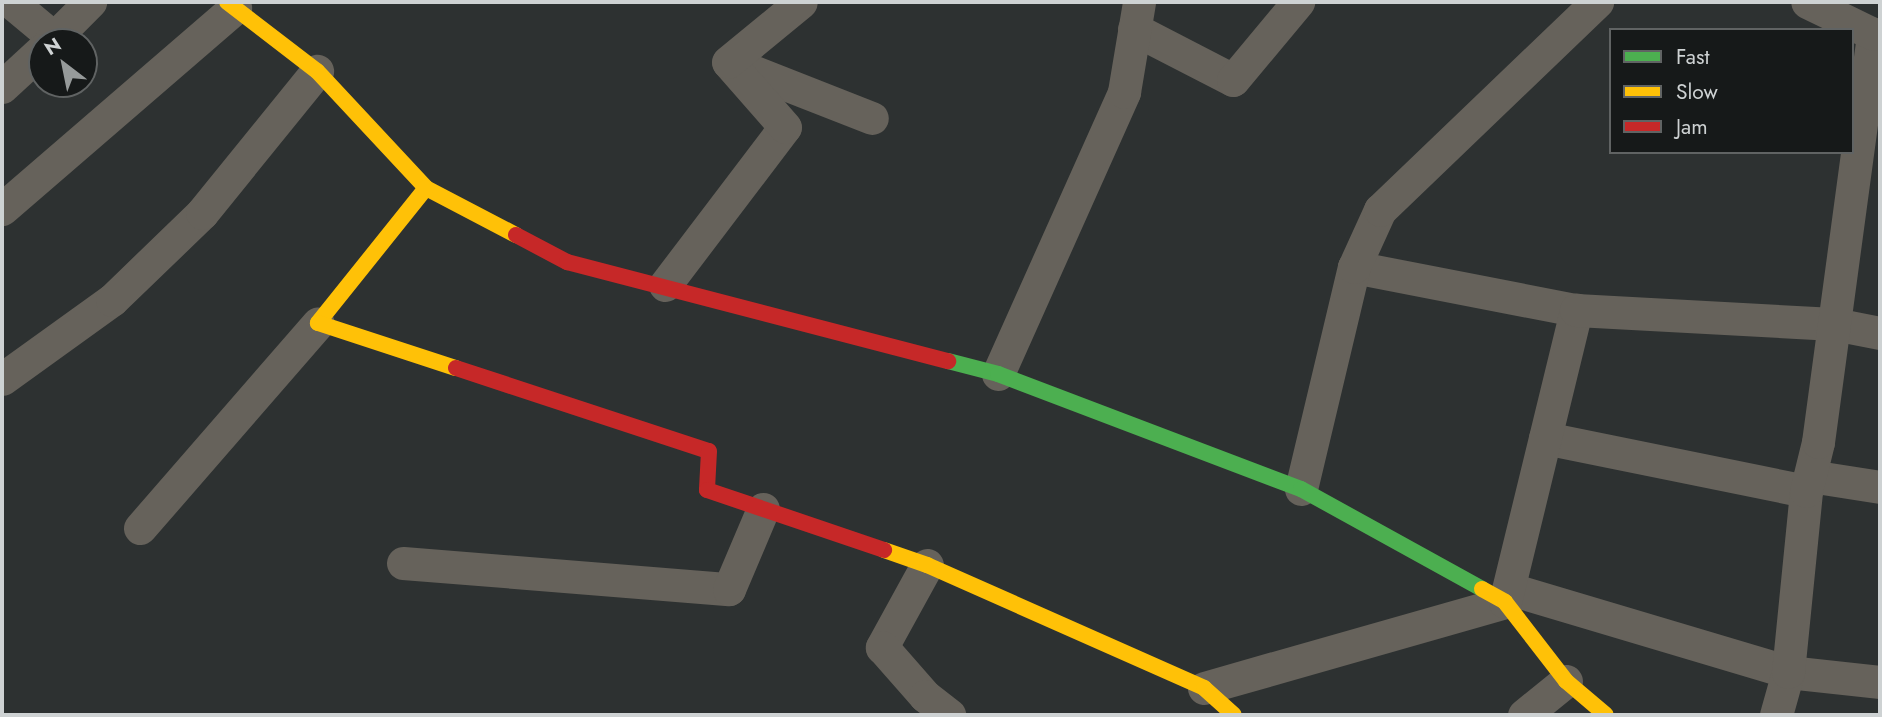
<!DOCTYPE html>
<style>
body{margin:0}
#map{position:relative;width:1882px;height:717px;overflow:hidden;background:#2d3131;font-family:Jost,sans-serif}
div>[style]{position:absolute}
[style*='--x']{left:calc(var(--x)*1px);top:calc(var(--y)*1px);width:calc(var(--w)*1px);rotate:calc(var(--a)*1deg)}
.street>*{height:33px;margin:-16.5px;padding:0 16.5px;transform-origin:16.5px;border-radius:16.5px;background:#66625b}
.fast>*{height:16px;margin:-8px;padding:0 8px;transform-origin:8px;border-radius:8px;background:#4caf50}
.slow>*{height:16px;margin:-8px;padding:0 8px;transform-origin:8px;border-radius:8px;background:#ffc107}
.jam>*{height:16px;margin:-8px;padding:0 8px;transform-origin:8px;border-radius:8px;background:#c62828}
span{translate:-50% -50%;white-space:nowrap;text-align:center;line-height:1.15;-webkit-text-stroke:5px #161919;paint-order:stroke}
.frame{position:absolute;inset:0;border:4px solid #ced2d3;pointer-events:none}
.legend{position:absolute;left:1609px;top:28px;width:245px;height:126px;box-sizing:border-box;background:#161919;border:2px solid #606363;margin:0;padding:9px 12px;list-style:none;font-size:21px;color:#ced2d3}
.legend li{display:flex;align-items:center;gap:14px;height:35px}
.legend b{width:35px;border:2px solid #606363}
.north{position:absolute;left:28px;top:28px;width:70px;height:70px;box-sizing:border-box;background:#161919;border:2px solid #606363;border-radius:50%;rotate:328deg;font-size:19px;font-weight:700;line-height:28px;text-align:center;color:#ced2d3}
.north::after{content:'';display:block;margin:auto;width:24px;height:32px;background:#969a9a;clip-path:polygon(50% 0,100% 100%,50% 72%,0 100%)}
</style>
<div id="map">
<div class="street">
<i style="--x:11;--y:2;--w:56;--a:39.9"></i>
<i style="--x:1134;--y:29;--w:111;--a:27.3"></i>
<i style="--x:1233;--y:80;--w:102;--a:-50.2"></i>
<i style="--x:50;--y:42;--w:57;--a:-45"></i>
<i style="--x:734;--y:64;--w:148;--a:21.4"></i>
<i style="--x:2;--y:87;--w:54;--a:-42.8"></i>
<i style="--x:2;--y:209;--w:308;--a:-40.8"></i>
<i style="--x:1354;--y:267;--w:226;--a:11"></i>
<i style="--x:665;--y:285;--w:198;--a:-52.8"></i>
<i style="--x:785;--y:127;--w:86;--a:-131.2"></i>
<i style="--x:728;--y:62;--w:94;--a:-39.4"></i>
<i style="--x:998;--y:374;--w:309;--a:-65.9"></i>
<i style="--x:1124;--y:92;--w:91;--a:-80.5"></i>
<i style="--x:2;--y:379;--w:135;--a:-35.7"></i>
<i style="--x:112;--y:300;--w:125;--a:-44"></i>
<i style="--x:202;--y:213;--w:183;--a:-51"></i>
<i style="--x:1545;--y:438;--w:266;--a:11.5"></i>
<i style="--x:1810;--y:476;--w:71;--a:8.9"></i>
<i style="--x:1301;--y:489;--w:228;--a:-76.6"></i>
<i style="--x:1354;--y:267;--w:63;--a:-65.5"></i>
<i style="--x:1380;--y:210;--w:301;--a:-43.8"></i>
<i style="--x:140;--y:528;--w:271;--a:-49"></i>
<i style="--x:403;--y:563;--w:327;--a:4.6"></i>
<i style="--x:729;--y:589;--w:87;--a:-67"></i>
<i style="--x:927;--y:565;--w:94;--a:118.8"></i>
<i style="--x:882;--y:647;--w:65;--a:48.7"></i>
<i style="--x:925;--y:696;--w:31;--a:38"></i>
<i style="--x:1510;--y:589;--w:290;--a:16.6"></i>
<i style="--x:1788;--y:672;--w:93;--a:6.2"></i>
<i style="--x:1204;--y:688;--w:313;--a:-15.9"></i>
<i style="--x:1505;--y:602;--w:301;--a:-76.3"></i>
<i style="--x:1576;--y:310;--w:258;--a:3.1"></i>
<i style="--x:1834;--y:324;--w:47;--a:11.1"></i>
<i style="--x:1524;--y:715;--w:54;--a:-39"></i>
<i style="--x:1776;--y:715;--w:45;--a:-74.4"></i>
<i style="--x:1788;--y:672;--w:182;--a:-84.3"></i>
<i style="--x:1806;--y:491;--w:50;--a:-76.2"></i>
<i style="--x:1818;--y:442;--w:412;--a:-82.3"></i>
<i style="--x:1873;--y:34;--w:73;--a:-154.1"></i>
</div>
<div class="fast">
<i style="--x:948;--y:361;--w:52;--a:14.6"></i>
<i style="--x:998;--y:374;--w:324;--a:20.8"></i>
<i style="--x:1301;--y:489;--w:207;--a:28.9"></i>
</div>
<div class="slow">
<i style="--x:227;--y:2;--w:113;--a:37.5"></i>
<i style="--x:317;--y:71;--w:160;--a:47"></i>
<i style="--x:426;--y:188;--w:102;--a:27.6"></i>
<i style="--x:426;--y:188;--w:173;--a:128.7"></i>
<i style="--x:318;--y:323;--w:145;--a:18.1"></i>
<i style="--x:884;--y:550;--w:46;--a:19.2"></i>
<i style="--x:927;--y:565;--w:303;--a:23.9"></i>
<i style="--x:1204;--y:688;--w:40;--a:42"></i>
<i style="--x:1482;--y:589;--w:26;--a:29"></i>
<i style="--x:1505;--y:602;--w:100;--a:52.3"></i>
<i style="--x:1566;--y:681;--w:52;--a:40.4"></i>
</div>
<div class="jam">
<i style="--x:516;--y:235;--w:58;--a:27.9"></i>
<i style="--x:567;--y:262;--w:394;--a:14.6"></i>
<i style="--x:456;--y:368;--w:266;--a:18.2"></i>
<i style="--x:709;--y:451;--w:39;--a:93"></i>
<i style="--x:707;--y:490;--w:187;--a:18.7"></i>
</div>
<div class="frame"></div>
<ul class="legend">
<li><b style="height:9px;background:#4caf50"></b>Fast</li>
<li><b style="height:9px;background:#ffc107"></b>Slow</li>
<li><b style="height:9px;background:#c62828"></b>Jam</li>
</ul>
<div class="north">N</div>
</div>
